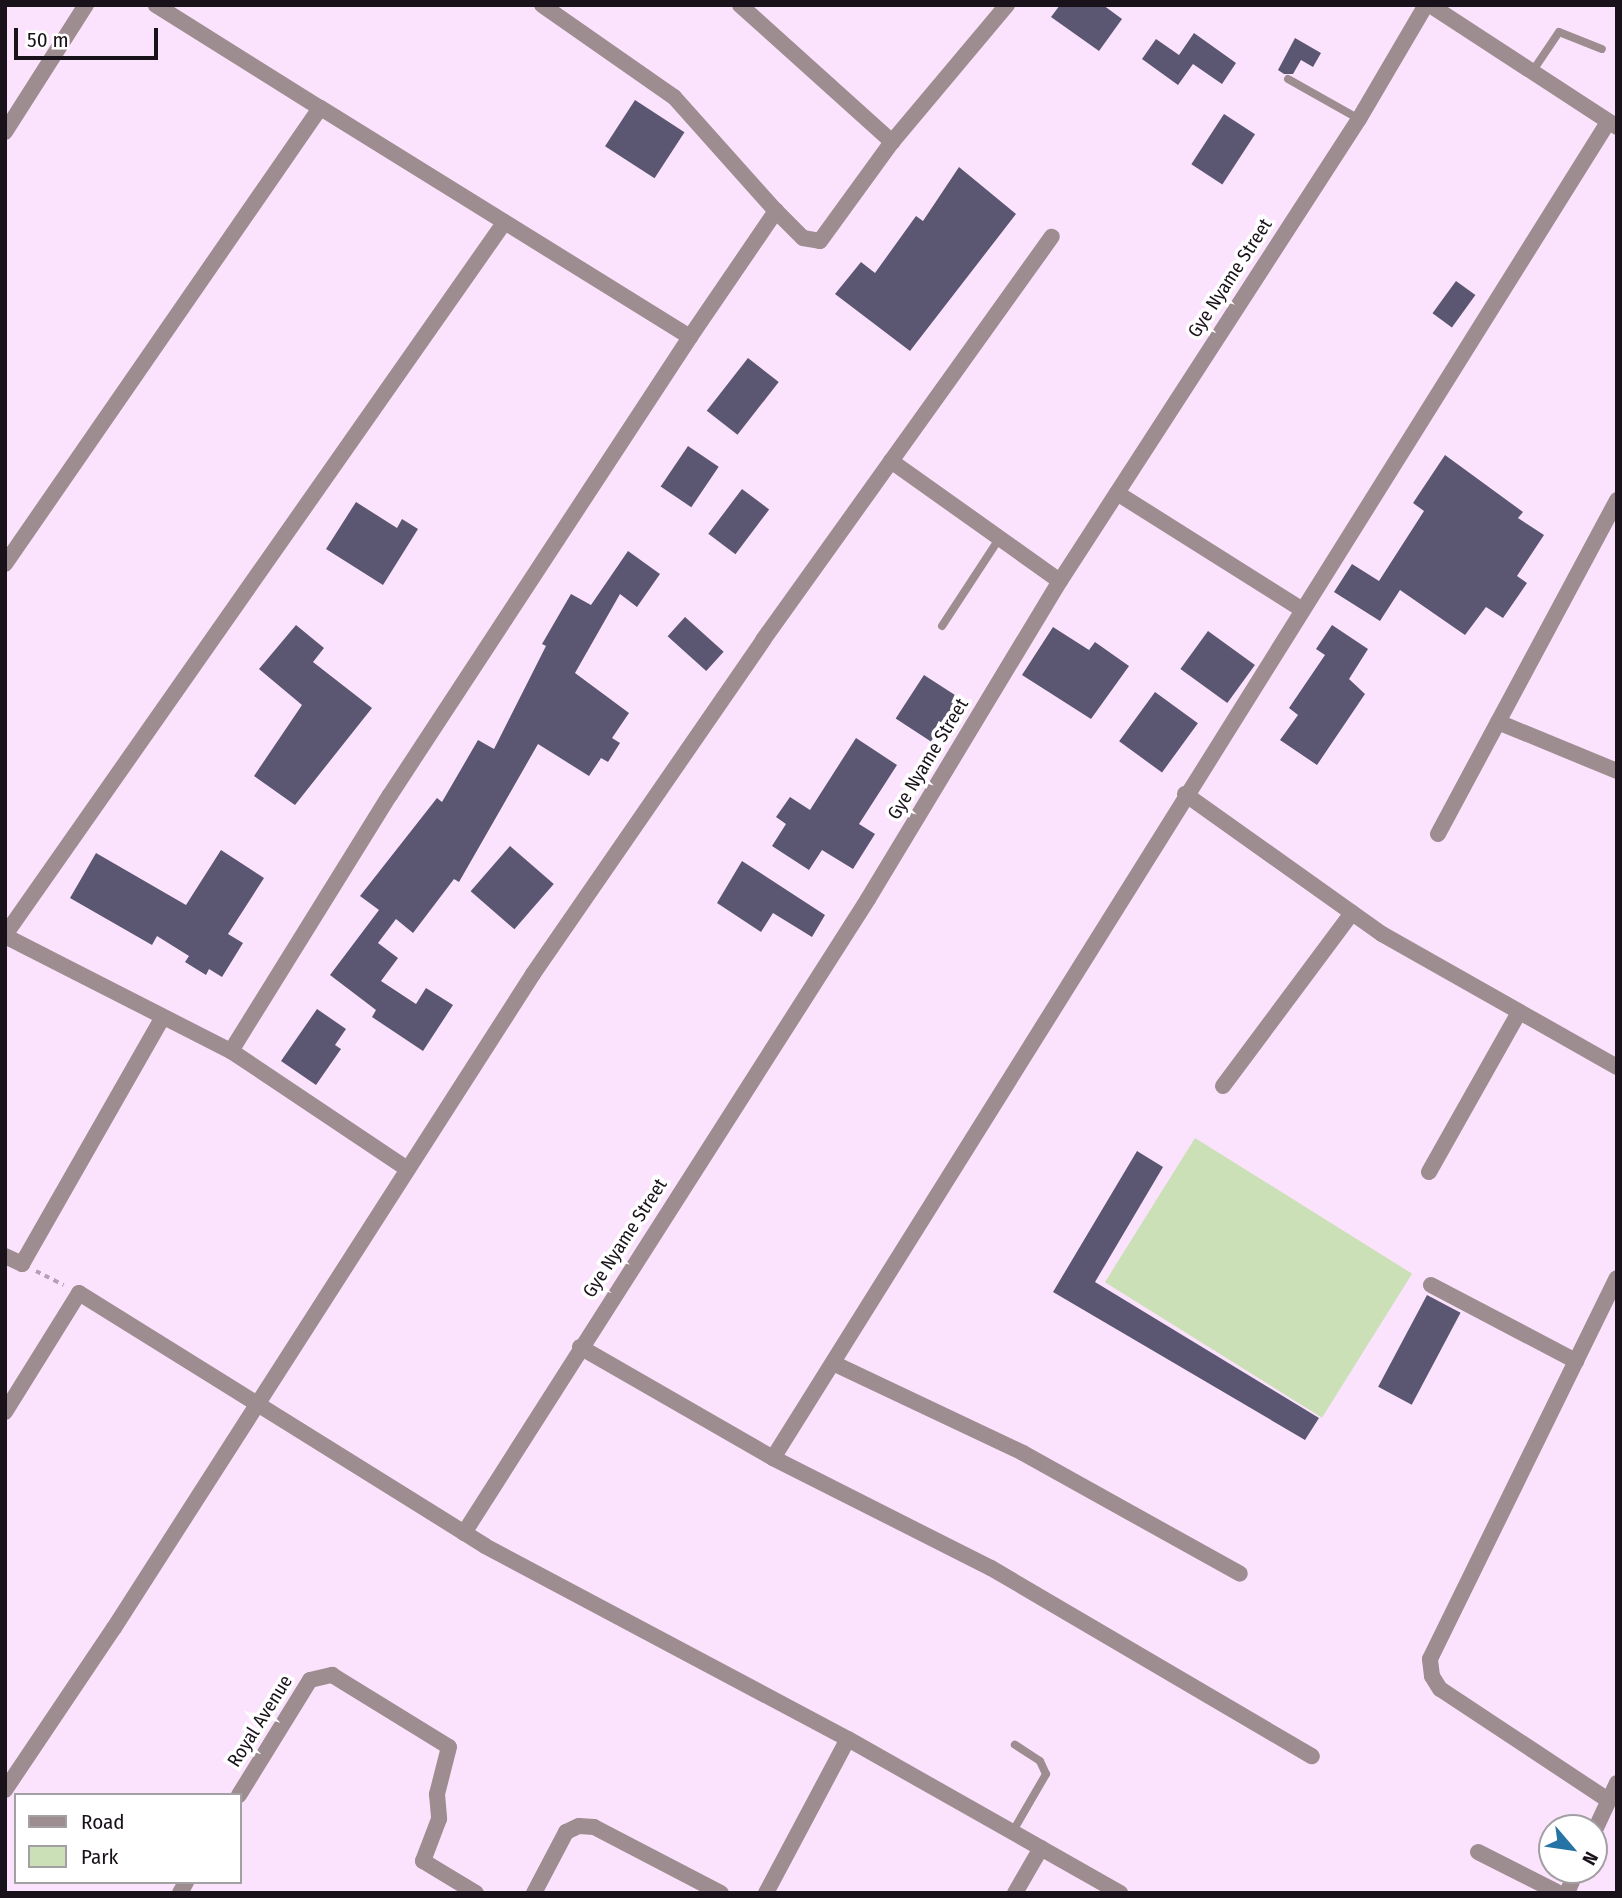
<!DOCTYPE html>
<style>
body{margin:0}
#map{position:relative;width:1622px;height:1898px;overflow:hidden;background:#fce3fd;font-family:"Fira Sans Condensed",sans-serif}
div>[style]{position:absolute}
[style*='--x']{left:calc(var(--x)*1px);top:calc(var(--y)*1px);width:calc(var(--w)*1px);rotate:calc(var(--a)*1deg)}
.green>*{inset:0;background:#cce0b8;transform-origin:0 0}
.building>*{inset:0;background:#5b5772;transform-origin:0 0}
.path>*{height:3.5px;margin-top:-1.75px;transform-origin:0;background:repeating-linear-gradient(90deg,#b5a1b5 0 5px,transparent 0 10px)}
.lane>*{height:8px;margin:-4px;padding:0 4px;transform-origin:4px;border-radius:4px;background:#9d8d90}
.street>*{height:16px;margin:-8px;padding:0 8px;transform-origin:8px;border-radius:8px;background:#9d8d90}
span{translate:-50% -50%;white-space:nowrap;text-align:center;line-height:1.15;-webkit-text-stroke:7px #fff;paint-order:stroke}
.street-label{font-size:19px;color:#1a121a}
.frame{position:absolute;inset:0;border:7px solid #1a121a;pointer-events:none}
.legend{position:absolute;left:14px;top:1793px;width:228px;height:91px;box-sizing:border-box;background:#fff;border:2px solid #a3a0a3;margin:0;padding:9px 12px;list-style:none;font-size:21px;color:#1a121a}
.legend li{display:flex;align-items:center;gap:14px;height:35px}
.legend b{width:35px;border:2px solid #a3a0a3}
.north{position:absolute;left:1538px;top:1814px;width:70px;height:70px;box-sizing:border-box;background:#fff;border:2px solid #a3a0a3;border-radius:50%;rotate:119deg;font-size:19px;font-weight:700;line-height:28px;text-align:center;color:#1a121a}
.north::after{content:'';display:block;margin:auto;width:24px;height:32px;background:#2673a5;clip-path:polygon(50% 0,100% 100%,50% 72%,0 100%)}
.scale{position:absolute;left:14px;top:28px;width:144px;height:32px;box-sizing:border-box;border:4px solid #1a121a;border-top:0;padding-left:9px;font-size:21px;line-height:24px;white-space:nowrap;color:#1a121a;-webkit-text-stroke:5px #fff;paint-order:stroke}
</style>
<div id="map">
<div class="green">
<i style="left:1195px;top:1138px;width:256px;height:170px;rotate:32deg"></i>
</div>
<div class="building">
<i style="clip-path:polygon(1060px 5px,1103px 5px,1122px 19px,1099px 51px,1051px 17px)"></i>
<i style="clip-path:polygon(1194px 33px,1236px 63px,1222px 84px,1193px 64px,1178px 85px,1142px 59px,1156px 39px,1179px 55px)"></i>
<i style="clip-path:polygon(1295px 38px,1321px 53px,1313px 67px,1301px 60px,1293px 74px,1284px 74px,1278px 70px)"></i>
<i style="left:635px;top:100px;width:59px;height:55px;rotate:33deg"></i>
<i style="left:1224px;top:114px;width:37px;height:60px;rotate:33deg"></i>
<i style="clip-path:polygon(959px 167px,1016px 214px,910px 351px,835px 294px,861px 262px,875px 273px,916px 216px,923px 221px)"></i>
<i style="left:1456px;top:281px;width:24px;height:40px;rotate:36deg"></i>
<i style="left:748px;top:358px;width:39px;height:67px;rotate:38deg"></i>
<i style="left:688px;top:446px;width:37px;height:49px;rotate:34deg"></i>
<i style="clip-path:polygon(1445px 455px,1523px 512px,1518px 518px,1544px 535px,1517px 576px,1527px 583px,1503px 618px,1486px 607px,1465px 635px,1400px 590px,1380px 621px,1334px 592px,1352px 564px,1379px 581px,1424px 511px,1413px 503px)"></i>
<i style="left:742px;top:489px;width:34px;height:56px;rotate:37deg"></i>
<i style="clip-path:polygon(356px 502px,397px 528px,402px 519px,418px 529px,383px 585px,326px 549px)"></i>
<i style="clip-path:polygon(628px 551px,660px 574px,637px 607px,620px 594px,575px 673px,629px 713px,612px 738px,620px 743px,608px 762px,601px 758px,589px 776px,538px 744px,459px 882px,454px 879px,413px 933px,396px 919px,378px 943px,398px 958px,381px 981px,416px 1004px,426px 988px,453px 1005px,423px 1051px,372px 1017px,376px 1010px,330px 975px,379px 910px,360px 896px,437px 798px,442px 802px,478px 740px,494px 749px,546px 646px,542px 644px,571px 594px,591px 605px)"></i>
<i style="left:685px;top:617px;width:52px;height:26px;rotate:42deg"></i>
<i style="clip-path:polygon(296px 625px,324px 648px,313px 662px,372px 708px,295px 805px,254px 776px,302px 705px,259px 669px)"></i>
<i style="clip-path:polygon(1332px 625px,1368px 649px,1349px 679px,1365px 694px,1317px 765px,1280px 740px,1298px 715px,1289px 708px,1325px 655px,1316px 649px)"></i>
<i style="clip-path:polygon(1053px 627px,1089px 650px,1095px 642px,1129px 666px,1091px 719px,1022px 675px)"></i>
<i style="left:1208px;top:631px;width:58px;height:47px;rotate:36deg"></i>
<i style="left:924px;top:675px;width:42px;height:52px;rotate:33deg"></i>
<i style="left:1155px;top:692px;width:53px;height:61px;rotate:36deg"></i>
<i style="clip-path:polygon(856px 738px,897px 765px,859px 824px,875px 834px,853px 869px,822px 850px,809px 870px,772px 846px,786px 824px,776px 817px,790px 797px,810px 810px)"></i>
<i style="left:510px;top:846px;width:58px;height:60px;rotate:41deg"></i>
<i style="clip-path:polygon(221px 850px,264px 878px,228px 934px,243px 943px,222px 977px,209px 969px,206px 975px,185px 962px,189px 956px,157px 936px,152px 945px,70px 898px,96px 853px,186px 905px)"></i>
<i style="clip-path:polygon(742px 861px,825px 915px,812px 937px,773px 913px,761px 932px,717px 903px)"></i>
<i style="clip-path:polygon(317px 1009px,346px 1029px,335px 1045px,341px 1049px,316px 1085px,281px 1061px)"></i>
<i style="clip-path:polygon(1137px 1151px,1163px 1167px,1095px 1282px,1319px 1418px,1305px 1440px,1053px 1292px)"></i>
<i style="left:1427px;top:1295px;width:38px;height:104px;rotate:28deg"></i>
</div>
<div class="path">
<i style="--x:36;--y:1271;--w:31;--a:27"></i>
</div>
<div class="lane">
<i style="--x:1532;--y:72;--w:48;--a:-56"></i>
<i style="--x:1559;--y:32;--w:46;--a:21.6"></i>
<i style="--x:1288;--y:79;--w:81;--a:29.4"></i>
<i style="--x:942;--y:626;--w:104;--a:-56.8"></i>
<i style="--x:1013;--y:1831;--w:66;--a:-59.9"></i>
<i style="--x:1046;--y:1774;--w:14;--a:-115"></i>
<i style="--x:1040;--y:1761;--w:30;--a:-147"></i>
</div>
<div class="street">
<i style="--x:542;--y:5;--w:161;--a:34.9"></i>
<i style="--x:674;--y:97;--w:153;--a:48.2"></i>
<i style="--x:740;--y:5;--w:205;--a:42"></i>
<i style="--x:1430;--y:5;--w:223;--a:33.1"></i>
<i style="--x:5;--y:132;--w:151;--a:-57.5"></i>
<i style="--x:690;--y:337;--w:153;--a:-55.7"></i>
<i style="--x:776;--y:211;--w:38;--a:45"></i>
<i style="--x:803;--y:238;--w:17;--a:10"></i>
<i style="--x:820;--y:241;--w:122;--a:-54"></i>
<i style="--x:892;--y:142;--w:179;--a:-50"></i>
<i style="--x:891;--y:461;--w:207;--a:35.4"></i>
<i style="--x:1117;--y:493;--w:218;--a:32.2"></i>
<i style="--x:5;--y:564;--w:554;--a:-55.36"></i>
<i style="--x:320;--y:108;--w:194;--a:-147.9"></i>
<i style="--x:1498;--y:722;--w:129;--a:22.4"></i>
<i style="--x:1185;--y:794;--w:242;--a:35.4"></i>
<i style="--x:1382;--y:934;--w:270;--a:29.5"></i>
<i style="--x:1438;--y:834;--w:379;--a:-61.8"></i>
<i style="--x:5;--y:935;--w:869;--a:-54.98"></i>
<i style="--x:5;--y:936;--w:254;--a:27"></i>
<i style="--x:231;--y:1051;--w:301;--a:-58.2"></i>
<i style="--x:390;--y:795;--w:548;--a:-56.77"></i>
<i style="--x:690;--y:337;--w:435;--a:-148.2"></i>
<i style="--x:231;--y:1051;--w:212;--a:33.8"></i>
<i style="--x:1223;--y:1086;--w:216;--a:-53.3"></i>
<i style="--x:1429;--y:1172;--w:181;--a:-60.6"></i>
<i style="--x:5;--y:1256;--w:19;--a:25"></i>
<i style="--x:22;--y:1264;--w:284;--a:-60.3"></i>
<i style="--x:1431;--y:1285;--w:164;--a:27.7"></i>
<i style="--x:580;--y:1347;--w:223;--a:29.9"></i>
<i style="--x:773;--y:1458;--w:244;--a:26.8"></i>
<i style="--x:991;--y:1568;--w:372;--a:30.4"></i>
<i style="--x:835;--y:1364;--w:208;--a:25.3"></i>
<i style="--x:1023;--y:1453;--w:248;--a:29.1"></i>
<i style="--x:5;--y:1412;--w:140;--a:-58.1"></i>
<i style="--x:79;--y:1293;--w:478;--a:31.9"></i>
<i style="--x:485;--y:1546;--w:411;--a:28"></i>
<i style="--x:848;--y:1739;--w:313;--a:29.5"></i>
<i style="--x:773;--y:1458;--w:1575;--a:-57.99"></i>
<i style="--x:464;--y:1533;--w:752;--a:-57.49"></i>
<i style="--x:868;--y:899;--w:371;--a:-58.9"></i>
<i style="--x:1060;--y:581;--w:550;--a:-57.09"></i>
<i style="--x:1359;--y:119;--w:132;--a:-59.6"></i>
<i style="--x:5;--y:1790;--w:195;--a:-56.1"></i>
<i style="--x:114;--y:1628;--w:777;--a:-57.35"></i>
<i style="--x:533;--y:974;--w:406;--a:-55.4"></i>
<i style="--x:763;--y:640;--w:496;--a:-54.4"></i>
<i style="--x:239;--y:1795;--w:135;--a:-58.3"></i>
<i style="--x:310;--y:1680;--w:23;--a:-13"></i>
<i style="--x:332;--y:1675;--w:137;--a:31.6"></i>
<i style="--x:449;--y:1747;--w:49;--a:104.3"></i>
<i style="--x:437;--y:1794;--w:25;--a:85"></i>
<i style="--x:439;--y:1819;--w:45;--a:110.9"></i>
<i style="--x:423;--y:1861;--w:62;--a:31.1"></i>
<i style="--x:1608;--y:1800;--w:201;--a:-146.5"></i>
<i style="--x:1440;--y:1689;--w:15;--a:-122"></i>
<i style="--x:1432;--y:1676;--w:17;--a:-97"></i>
<i style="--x:1430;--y:1659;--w:424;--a:-63.9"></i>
<i style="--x:1594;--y:1832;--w:54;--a:-64.9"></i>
<i style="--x:1478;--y:1852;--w:91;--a:26.8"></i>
<i style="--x:180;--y:1893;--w:13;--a:-61"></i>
<i style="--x:534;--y:1893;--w:69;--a:-62.3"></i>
<i style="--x:566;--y:1832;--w:14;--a:-25"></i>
<i style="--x:579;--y:1826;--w:15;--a:4"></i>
<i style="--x:594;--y:1827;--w:143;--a:27.5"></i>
<i style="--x:766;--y:1893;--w:174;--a:-62"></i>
<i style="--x:1015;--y:1893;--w:52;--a:-60"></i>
<i style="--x:1567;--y:1893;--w:25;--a:-67"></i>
</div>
<div class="street-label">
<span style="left:1230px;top:278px;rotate:-57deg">Gye Nyame Street</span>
<span style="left:928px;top:759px;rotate:-59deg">Gye Nyame Street</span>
<span style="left:625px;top:1238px;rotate:-57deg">Gye Nyame Street</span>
<span style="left:260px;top:1721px;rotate:-58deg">Royal Avenue</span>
</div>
<div class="frame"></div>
<ul class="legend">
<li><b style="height:9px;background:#9d8d90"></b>Road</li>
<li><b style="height:19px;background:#cce0b8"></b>Park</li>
</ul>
<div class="north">N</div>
<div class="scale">50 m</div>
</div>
